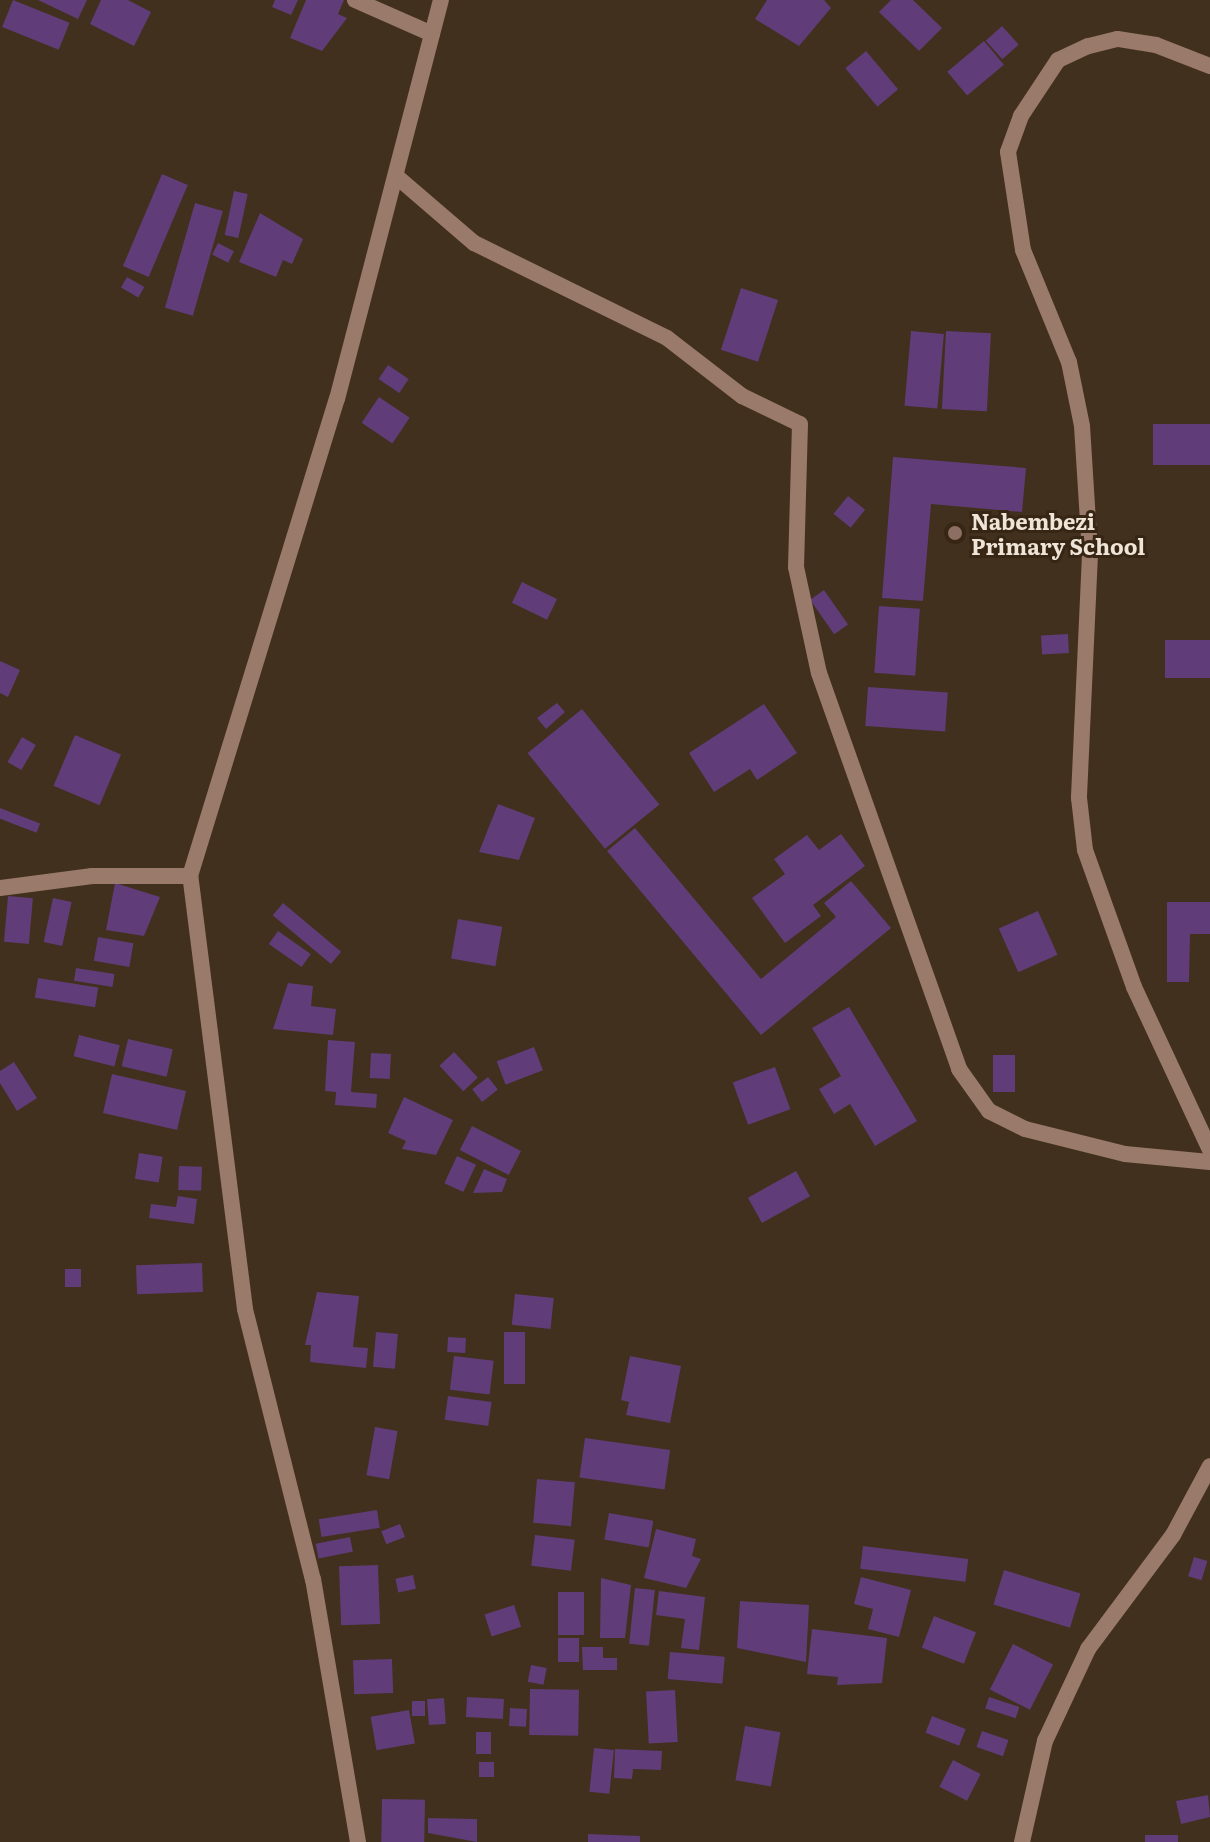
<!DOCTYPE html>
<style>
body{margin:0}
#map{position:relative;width:1210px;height:1842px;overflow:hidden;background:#41301d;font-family:Literata,serif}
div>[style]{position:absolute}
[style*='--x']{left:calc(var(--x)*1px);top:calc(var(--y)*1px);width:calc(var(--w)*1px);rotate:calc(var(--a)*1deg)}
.building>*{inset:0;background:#603c78;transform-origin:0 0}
.street>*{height:16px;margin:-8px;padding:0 8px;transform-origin:8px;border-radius:8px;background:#9a7a6a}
.dots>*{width:22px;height:22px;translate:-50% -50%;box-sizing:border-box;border:4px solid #372613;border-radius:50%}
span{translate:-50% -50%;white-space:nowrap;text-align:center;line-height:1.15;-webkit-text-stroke:6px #372613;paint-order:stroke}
.poi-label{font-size:22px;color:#efe4d8;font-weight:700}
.left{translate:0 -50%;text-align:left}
</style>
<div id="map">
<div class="building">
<i style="left:13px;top:0;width:61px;height:29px;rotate:22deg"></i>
<i style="clip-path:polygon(38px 0,87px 0,78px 19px)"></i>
<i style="clip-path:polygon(101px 0,128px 0,151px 12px,134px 46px,90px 24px)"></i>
<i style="clip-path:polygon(275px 0,298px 0,291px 15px,272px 7px)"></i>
<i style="clip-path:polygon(306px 0,344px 0,338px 14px,347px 18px,322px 51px,290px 38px)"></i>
<i style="clip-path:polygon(767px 0,824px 0,831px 8px,799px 46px,755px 19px)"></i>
<i style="clip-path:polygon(891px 0,913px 0,942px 28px,919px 51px,879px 12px)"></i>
<i style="left:1002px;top:26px;width:25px;height:22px;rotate:48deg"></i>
<i style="left:984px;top:41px;width:31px;height:48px;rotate:50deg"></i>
<i style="left:866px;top:51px;width:50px;height:27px;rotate:50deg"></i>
<i style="left:162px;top:174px;width:28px;height:100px;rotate:23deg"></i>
<i style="left:234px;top:191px;width:14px;height:45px;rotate:12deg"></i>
<i style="left:195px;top:203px;width:29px;height:109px;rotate:16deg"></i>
<i style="clip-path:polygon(260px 213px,303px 239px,292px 264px,283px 260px,276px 277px,239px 262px)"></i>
<i style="left:218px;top:243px;width:18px;height:13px;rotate:27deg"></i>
<i style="left:127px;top:277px;width:20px;height:12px;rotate:30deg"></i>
<i style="left:741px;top:288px;width:39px;height:65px;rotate:18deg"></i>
<i style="left:911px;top:331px;width:33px;height:75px;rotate:5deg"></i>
<i style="left:946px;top:331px;width:45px;height:78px;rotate:3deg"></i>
<i style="left:388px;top:365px;width:25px;height:17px;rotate:34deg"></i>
<i style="left:379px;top:397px;width:37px;height:31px;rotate:34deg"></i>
<i style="left:1210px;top:424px;width:41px;height:57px;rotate:90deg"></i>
<i style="clip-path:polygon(893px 457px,1026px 468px,1022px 512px,931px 504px,923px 601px,882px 598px)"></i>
<i style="left:848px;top:496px;width:22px;height:23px;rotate:39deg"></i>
<i style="left:522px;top:582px;width:39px;height:23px;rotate:26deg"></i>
<i style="left:824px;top:590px;width:42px;height:17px;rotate:55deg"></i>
<i style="left:879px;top:606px;width:41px;height:67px;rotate:4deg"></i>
<i style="left:1068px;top:634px;width:19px;height:27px;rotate:87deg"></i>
<i style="left:1210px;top:640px;width:38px;height:45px;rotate:90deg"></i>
<i style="clip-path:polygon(0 661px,20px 670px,8px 697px,0 693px)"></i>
<i style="left:868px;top:687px;width:80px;height:39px;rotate:4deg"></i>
<i style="clip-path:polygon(557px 703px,565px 712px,546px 729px,537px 718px)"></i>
<i style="clip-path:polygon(764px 704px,797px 753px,757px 780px,750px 769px,714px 792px,689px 753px)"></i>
<i style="left:582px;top:709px;width:123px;height:70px;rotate:51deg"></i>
<i style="left:75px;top:735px;width:50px;height:55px;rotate:23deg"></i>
<i style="left:22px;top:737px;width:16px;height:29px;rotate:30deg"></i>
<i style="clip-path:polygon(498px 804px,535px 818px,519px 860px,479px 852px)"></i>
<i style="left:0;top:808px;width:43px;height:10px;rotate:21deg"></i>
<i style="clip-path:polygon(635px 828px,761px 979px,836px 917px,824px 903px,851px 881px,891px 928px,761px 1035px,607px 851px)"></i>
<i style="clip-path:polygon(841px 834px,865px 866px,813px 905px,821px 916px,785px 943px,752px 898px,785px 874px,774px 859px,807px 835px,819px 850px)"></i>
<i style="clip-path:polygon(115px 883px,160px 897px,144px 936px,106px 930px)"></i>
<i style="left:8px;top:896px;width:25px;height:46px;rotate:5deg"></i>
<i style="left:53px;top:898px;width:19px;height:45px;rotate:12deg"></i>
<i style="clip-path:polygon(1167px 902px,1210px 902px,1210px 934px,1190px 934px,1189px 982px,1167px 982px)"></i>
<i style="left:283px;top:903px;width:76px;height:16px;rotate:40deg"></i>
<i style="left:1038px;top:911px;width:48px;height:43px;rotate:66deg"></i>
<i style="left:458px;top:919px;width:45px;height:40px;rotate:10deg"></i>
<i style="left:278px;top:931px;width:40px;height:16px;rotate:35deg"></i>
<i style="left:98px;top:937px;width:36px;height:24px;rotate:10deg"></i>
<i style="left:76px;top:968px;width:39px;height:13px;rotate:9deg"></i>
<i style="left:38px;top:978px;width:61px;height:20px;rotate:9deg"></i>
<i style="clip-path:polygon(288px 983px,313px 986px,311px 1006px,336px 1009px,333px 1035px,273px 1029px)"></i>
<i style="clip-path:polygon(849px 1007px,917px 1121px,875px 1146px,850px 1104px,834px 1114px,819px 1089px,841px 1076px,812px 1028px)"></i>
<i style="left:79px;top:1035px;width:42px;height:22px;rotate:14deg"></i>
<i style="left:128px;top:1039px;width:46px;height:28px;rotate:13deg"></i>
<i style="clip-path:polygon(328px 1040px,355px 1042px,351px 1092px,377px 1094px,376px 1108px,335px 1105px,336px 1092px,325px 1091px)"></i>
<i style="left:534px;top:1047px;width:25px;height:40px;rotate:69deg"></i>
<i style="left:454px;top:1052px;width:35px;height:20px;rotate:47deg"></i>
<i style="left:371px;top:1053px;width:20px;height:25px;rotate:3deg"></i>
<i style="left:993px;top:1055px;width:22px;height:37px"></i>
<i style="clip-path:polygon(14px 1062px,37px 1098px,17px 1111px,0 1083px,0 1071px)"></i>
<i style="left:775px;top:1067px;width:45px;height:45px;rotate:70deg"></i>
<i style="left:112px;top:1074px;width:76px;height:40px;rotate:13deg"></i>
<i style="left:488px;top:1077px;width:16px;height:20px;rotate:52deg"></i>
<i style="clip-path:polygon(404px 1097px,453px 1120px,436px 1155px,402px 1149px,406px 1141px,388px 1133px)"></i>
<i style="left:472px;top:1126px;width:55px;height:27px;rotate:27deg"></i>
<i style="left:139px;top:1153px;width:24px;height:26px;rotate:9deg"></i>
<i style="left:457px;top:1156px;width:21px;height:30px;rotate:25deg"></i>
<i style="left:179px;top:1166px;width:23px;height:24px;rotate:2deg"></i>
<i style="clip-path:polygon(484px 1169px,507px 1179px,502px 1192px,473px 1193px)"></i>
<i style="left:796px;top:1171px;width:29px;height:55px;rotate:61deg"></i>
<i style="clip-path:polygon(178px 1196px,197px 1199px,194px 1224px,149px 1218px,151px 1204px,176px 1207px)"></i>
<i style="left:202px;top:1263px;width:29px;height:66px;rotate:88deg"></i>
<i style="left:65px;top:1269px;width:16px;height:18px"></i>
<i style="clip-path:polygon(317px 1292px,359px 1296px,353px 1347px,368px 1348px,366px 1368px,310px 1362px,311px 1345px,305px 1345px)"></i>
<i style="left:515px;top:1294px;width:39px;height:31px;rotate:6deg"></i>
<i style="left:376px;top:1332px;width:22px;height:35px;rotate:5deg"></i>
<i style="left:504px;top:1332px;width:21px;height:52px"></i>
<i style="left:448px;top:1337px;width:18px;height:15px;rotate:3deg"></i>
<i style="left:454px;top:1356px;width:40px;height:34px;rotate:7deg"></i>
<i style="clip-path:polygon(630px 1356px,681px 1366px,670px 1423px,626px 1415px,629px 1402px,621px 1400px)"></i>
<i style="left:448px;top:1396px;width:44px;height:24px;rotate:8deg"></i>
<i style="left:375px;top:1427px;width:23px;height:49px;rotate:10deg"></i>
<i style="left:585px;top:1438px;width:86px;height:40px;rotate:8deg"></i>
<i style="left:537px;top:1479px;width:38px;height:44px;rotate:5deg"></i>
<i style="left:377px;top:1510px;width:18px;height:59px;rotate:81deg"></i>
<i style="left:609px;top:1513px;width:45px;height:27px;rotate:10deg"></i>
<i style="left:400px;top:1524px;width:14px;height:20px;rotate:69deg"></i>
<i style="clip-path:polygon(656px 1529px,696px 1539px,692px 1556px,701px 1559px,686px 1588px,644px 1578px)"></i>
<i style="left:535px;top:1535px;width:40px;height:31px;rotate:7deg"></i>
<i style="left:350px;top:1537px;width:15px;height:35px;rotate:79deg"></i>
<i style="left:863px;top:1546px;width:106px;height:23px;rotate:7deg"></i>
<i style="left:1194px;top:1557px;width:14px;height:20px;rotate:17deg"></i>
<i style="left:378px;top:1565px;width:59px;height:39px;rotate:88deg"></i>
<i style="left:1004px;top:1570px;width:80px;height:36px;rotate:17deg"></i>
<i style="left:413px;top:1575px;width:14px;height:18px;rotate:78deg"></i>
<i style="clip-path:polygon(861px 1577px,911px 1590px,899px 1637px,868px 1629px,873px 1609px,854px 1604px)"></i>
<i style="clip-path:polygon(601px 1578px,631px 1585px,625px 1638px,600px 1638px)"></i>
<i style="left:635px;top:1588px;width:20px;height:56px;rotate:6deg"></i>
<i style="clip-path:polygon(659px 1591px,705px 1597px,699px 1650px,681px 1648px,685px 1619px,656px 1615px)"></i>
<i style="left:558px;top:1592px;width:26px;height:43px"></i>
<i style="clip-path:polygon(740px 1601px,809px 1605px,806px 1662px,737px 1648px)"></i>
<i style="left:514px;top:1605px;width:23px;height:31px;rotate:72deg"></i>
<i style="left:934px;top:1616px;width:45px;height:34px;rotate:21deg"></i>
<i style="clip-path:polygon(812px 1629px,887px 1638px,882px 1683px,837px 1685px,838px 1677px,807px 1674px)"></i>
<i style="left:558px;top:1638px;width:21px;height:24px"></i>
<i style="left:1013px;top:1644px;width:45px;height:51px;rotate:27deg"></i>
<i style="clip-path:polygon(582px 1647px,603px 1647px,603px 1658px,617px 1658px,617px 1670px,583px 1670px)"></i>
<i style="left:670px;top:1652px;width:55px;height:27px;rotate:5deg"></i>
<i style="left:392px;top:1659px;width:34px;height:39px;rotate:88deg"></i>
<i style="left:531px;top:1665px;width:16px;height:17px;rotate:11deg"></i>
<i style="left:530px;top:1689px;width:49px;height:46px;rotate:1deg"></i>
<i style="left:675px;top:1690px;width:52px;height:29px;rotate:87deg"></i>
<i style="left:467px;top:1697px;width:37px;height:20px;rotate:3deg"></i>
<i style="left:989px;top:1697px;width:32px;height:12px;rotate:18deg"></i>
<i style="left:444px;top:1698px;width:26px;height:17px;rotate:86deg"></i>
<i style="left:412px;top:1701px;width:13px;height:15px"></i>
<i style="left:510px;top:1708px;width:17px;height:18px;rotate:3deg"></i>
<i style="left:409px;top:1710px;width:34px;height:39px;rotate:80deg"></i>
<i style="left:932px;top:1716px;width:36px;height:18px;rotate:21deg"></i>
<i style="left:745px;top:1726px;width:36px;height:55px;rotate:10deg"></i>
<i style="left:982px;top:1731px;width:28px;height:17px;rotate:19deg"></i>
<i style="left:476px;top:1732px;width:15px;height:22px"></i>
<i style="left:594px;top:1748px;width:20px;height:44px;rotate:6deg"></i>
<i style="clip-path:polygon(615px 1749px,662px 1751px,661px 1770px,633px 1769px,632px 1779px,614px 1778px)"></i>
<i style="left:953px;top:1760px;width:31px;height:30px;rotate:27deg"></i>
<i style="left:479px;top:1762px;width:15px;height:15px"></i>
<i style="clip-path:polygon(1208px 1795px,1210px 1817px,1181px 1824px,1176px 1801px)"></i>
<i style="left:382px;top:1799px;width:43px;height:43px;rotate:1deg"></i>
<i style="clip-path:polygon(428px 1818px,477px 1819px,477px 1842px,428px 1833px)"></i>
<i style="clip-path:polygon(588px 1834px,640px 1836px,640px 1842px,588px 1842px)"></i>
<i style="left:1145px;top:1835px;width:33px;height:7px"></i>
</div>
<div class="street">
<i style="--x:355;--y:0;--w:84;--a:23.8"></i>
<i style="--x:1210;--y:66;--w:58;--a:-158.7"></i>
<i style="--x:1156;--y:45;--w:39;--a:-171"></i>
<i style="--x:1117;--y:39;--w:30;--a:166"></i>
<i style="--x:1088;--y:46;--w:33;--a:155"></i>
<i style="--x:1058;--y:60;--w:67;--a:123.5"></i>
<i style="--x:1021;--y:116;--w:38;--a:110"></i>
<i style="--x:1008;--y:152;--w:99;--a:81.3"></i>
<i style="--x:1023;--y:250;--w:121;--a:67.7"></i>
<i style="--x:1069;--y:362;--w:65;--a:78.5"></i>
<i style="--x:1082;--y:426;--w:128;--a:86.4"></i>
<i style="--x:1090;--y:554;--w:244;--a:92.6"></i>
<i style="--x:1079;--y:798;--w:52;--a:83.4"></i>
<i style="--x:1085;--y:850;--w:145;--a:70.3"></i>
<i style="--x:1134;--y:987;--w:180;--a:65"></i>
<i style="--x:396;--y:176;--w:103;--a:40.7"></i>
<i style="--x:474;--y:243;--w:215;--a:26.2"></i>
<i style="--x:667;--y:338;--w:95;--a:37.7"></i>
<i style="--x:742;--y:396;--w:64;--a:25.8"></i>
<i style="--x:800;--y:424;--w:143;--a:91.6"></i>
<i style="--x:796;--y:567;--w:108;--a:77.8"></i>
<i style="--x:819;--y:673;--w:420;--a:70.5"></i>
<i style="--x:959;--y:1069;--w:52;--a:54.5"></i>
<i style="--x:989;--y:1111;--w:40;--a:26.6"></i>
<i style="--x:1025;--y:1129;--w:103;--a:14"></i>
<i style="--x:1125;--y:1154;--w:85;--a:5.4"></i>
<i style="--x:0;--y:888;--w:93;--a:-7.4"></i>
<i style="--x:92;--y:876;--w:98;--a:0"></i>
<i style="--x:358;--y:1842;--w:266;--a:-99.7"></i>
<i style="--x:313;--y:1580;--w:279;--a:-104.1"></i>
<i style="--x:245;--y:1309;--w:436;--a:-97.2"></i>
<i style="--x:190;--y:876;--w:499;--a:-72.9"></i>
<i style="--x:337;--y:399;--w:412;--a:-75.4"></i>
<i style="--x:1022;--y:1842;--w:104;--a:-77.2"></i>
<i style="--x:1045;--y:1741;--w:102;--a:-64.9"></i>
<i style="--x:1088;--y:1649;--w:142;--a:-53.3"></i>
<i style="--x:1173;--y:1535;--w:78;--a:-61.8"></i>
</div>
<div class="dots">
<i style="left:955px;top:533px;background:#8d6e63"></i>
</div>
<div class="poi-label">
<span class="left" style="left:971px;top:533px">Nabembezi<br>Primary School</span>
</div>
</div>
